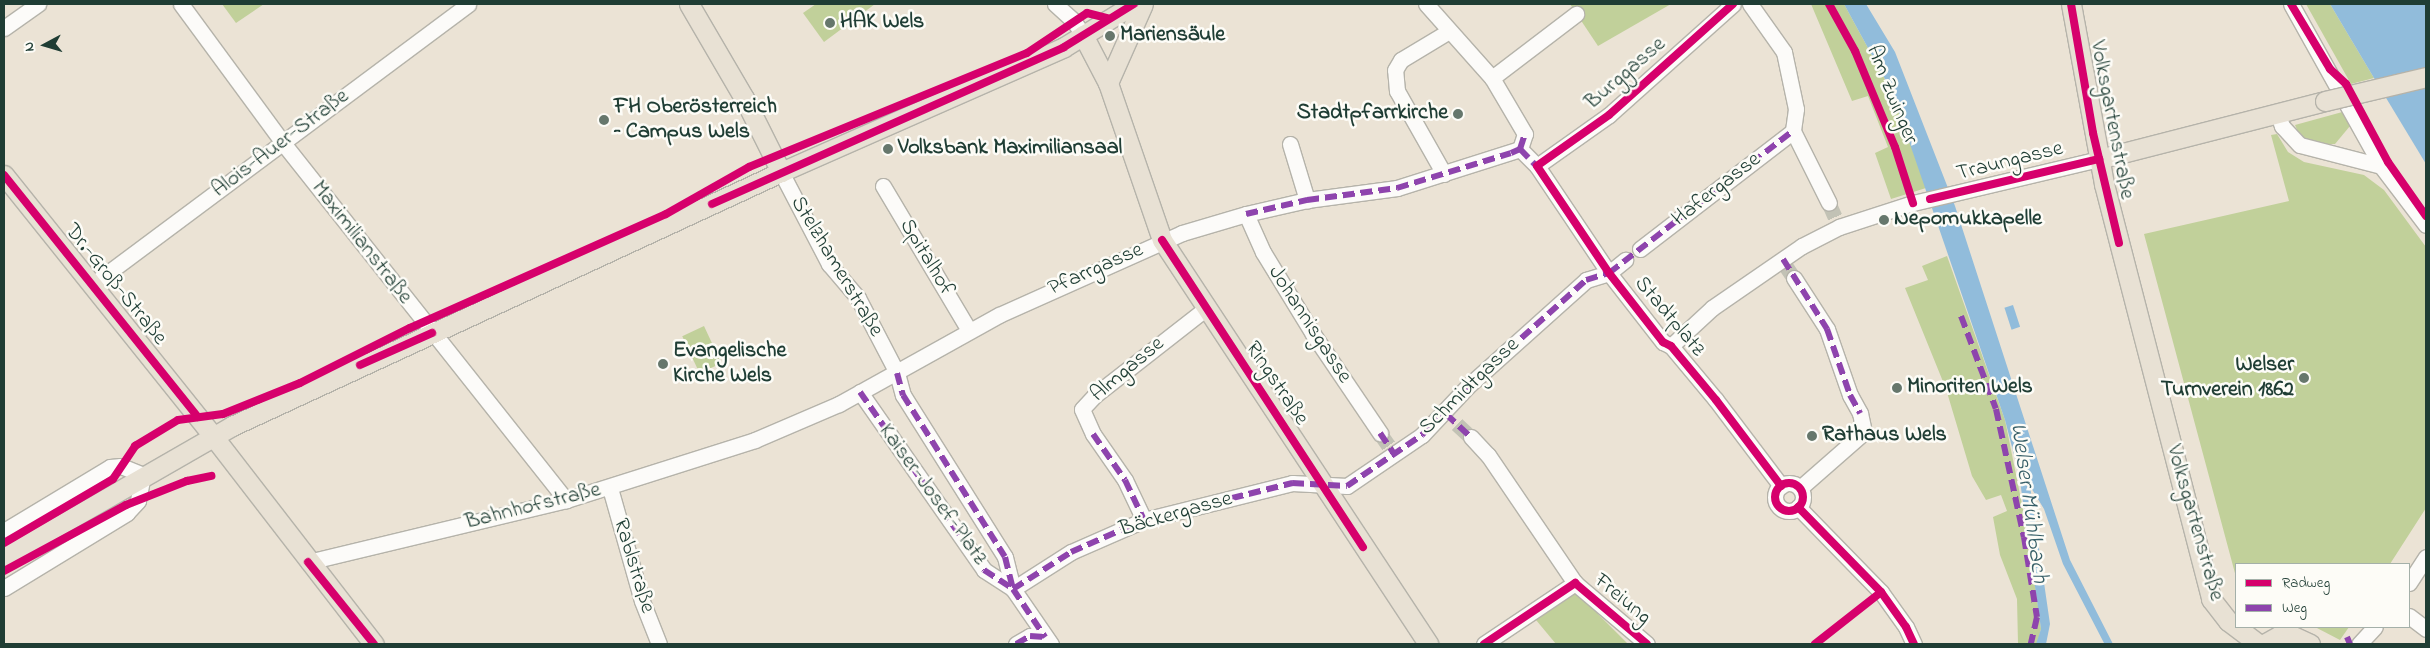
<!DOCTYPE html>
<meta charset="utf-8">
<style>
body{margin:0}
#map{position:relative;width:2430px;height:648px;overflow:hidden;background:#ebe3d5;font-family:"Indie Flower",sans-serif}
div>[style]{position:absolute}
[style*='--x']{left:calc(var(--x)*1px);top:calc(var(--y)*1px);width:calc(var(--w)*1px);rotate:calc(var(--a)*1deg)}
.green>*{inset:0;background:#c1d09a;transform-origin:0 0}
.water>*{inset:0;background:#91bcdb;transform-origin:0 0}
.minor-tunnel>*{height:15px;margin-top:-7.5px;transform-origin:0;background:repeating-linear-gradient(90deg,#c2c2b5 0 15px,transparent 0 23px)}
.roads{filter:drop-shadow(1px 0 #b5b3aa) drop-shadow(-1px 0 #b5b3aa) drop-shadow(0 1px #b5b3aa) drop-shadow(0 -1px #b5b3aa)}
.minor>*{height:15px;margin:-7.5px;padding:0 7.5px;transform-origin:7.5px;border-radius:7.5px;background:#fcfbf9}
.minor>.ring{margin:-7.5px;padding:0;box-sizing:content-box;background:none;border:15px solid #fcfbf9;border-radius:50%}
.major>*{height:19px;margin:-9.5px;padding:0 9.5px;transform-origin:9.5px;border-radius:9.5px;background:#e8e1d4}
.bridges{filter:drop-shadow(1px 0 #b5b3aa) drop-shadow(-1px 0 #b5b3aa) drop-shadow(0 1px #b5b3aa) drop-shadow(0 -1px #b5b3aa)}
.major-bridge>*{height:19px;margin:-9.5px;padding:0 9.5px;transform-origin:9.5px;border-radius:9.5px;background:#e8e1d4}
.quiet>*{height:6px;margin-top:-3px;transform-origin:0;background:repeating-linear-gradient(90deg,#8e44ad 0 12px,transparent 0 18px)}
.cycleway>*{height:8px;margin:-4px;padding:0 4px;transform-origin:4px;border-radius:4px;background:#d6006c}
.cycleway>.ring{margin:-4px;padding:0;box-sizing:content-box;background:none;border:8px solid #d6006c;border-radius:50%}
.dots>*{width:14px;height:14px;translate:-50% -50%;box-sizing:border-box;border:2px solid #fdfcf7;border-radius:50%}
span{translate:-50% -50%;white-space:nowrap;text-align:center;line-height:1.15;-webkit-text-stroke:5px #fdfcf7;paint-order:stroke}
.poi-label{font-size:22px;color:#1f3d34;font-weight:700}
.left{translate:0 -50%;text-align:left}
.right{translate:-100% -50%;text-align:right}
.street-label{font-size:22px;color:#1f3d34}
.water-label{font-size:24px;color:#365e67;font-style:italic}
.frame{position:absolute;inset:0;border:5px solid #1f3d34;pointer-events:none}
.legend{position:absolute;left:2235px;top:563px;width:175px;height:65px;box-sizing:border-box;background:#fdfcf7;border:1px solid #a4b0a9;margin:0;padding:6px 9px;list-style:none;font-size:15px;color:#1f3d34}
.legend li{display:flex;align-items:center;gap:10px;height:25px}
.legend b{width:25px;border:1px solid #a4b0a9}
.north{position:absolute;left:20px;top:20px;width:50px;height:50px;-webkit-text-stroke:4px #fdfcf7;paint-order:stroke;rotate:264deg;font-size:14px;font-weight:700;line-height:20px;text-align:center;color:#1f3d34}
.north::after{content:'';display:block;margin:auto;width:18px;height:22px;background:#1f3d34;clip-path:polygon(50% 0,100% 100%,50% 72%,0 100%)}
</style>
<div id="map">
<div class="green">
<i style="clip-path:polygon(222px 4px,264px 4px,236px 23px)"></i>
<i style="clip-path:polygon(816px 4px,875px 4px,824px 42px,803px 13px)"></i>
<i style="clip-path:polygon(1570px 4px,1671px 4px,1598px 46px)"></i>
<i style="clip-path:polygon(1811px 4px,1844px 4px,1892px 92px,1926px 188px,1891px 199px,1875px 153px,1888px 147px,1868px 96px,1852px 101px)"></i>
<i style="clip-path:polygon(2306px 4px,2330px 4px,2374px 78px,2351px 84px)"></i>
<i style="clip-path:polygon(2346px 111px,2350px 126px,2335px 144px,2318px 144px,2301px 139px,2295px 125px)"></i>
<i style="clip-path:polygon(2277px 134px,2288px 152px,2304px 162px,2364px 175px,2384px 190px,2426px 247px,2426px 508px,2390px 564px,2236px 564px,2236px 577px,2144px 234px,2289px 201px,2271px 135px)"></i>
<i style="clip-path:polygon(1947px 256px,2005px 420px,2029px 539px,2041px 629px,2037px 644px,2018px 644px,2017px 599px,2000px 555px,1993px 517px,2007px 511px,2001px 495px,1986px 500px,1972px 476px,1946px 389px,1905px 288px,1928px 280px,1922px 266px)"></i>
<i style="left:704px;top:326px;width:41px;height:24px;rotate:65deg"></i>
<i style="clip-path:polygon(1575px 591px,1628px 644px,1556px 644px,1536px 620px)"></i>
<i style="clip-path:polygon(2315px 627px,2349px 627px,2340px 640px)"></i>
</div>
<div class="water">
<i style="clip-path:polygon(1844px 4px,1866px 4px,1895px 52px,1955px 206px,2070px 560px,2113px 644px,2104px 643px,2063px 564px,2044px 509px,2030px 486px,2050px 624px,2046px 644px,2036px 644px,2041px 629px,2019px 474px,2005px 420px,1892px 92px)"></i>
<i style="clip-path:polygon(2330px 4px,2426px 4px,2426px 164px,2374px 78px)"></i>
<i style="left:2013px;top:305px;width:23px;height:9px;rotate:72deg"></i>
</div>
<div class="minor-tunnel">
<i style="--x:1829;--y:203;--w:17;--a:66"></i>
<i style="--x:1786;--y:266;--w:14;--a:56"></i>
<i style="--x:1457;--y:424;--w:19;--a:43"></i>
<i style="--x:1380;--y:433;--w:16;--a:55"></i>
</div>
<div class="roads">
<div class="minor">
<i style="--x:181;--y:4;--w:172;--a:53.7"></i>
<i style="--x:283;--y:143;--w:456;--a:51.6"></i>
<i style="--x:1055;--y:4;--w:24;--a:42"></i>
<i style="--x:1073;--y:20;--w:18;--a:56"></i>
<i style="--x:1750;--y:4;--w:59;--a:54.7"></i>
<i style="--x:1784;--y:52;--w:58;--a:78.1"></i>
<i style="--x:1796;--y:109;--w:22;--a:98"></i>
<i style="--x:1793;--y:131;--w:80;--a:63.4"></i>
<i style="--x:2291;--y:4;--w:185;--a:60.9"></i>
<i style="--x:2381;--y:166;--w:74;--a:52.7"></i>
<i style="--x:4;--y:28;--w:42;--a:-35.2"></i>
<i style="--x:1492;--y:78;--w:106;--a:-37.3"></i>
<i style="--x:2278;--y:115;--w:12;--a:70"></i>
<i style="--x:2282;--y:126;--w:26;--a:47"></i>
<i style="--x:2300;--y:145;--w:84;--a:14.5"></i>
<i style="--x:1290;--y:144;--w:59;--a:73.1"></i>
<i style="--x:1520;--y:149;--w:24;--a:45"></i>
<i style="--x:1537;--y:166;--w:129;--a:56.1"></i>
<i style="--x:1609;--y:273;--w:88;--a:52"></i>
<i style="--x:1663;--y:342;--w:9;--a:27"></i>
<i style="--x:1671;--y:346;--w:70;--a:50.2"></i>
<i style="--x:1716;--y:400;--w:108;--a:52.9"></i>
<i style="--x:1537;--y:166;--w:88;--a:-35.3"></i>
<i style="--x:1609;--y:115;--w:166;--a:-41.8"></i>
<i style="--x:781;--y:172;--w:104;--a:62.4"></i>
<i style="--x:829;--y:264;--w:45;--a:49.5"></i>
<i style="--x:858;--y:298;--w:85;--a:62.5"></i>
<i style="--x:897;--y:373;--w:23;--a:75"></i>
<i style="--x:903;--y:395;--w:191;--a:57.8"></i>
<i style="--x:1005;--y:557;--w:33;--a:76"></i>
<i style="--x:1013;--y:589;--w:67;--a:55.4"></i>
<i style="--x:1444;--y:174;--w:95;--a:-119.5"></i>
<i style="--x:1397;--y:91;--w:21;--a:-95"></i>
<i style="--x:1395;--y:70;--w:12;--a:-59"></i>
<i style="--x:1401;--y:60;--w:56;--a:-31.1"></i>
<i style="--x:883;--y:186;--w:168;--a:59.2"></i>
<i style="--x:1246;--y:214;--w:42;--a:65.9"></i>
<i style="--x:1263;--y:252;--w:96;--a:58.6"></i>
<i style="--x:1313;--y:334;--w:120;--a:55.9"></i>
<i style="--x:1640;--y:249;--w:193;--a:-37.6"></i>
<i style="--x:1794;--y:278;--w:61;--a:57.1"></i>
<i style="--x:1827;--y:329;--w:70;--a:70.8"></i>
<i style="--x:1850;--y:395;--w:21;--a:61"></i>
<i style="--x:1860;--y:413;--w:19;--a:78"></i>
<i style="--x:1864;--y:432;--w:85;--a:138.8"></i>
<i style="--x:93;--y:284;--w:468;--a:-36.7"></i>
<i style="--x:1671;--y:346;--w:56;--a:-42.8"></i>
<i style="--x:1712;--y:308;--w:109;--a:-34.6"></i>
<i style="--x:1802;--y:246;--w:42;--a:-27.2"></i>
<i style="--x:1839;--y:227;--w:78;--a:-18"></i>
<i style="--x:1913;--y:203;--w:191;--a:-13.3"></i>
<i style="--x:860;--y:392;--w:217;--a:55.1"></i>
<i style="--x:984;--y:570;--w:35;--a:33"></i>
<i style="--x:1471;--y:437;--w:25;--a:47"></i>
<i style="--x:1488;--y:455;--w:155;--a:55.8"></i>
<i style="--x:1575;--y:583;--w:94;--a:40.3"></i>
<i class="ring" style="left:1775px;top:483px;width:13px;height:13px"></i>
<i style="--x:610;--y:488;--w:117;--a:74.2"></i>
<i style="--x:642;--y:601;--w:46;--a:68.4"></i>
<i style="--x:1798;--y:507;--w:119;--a:45.7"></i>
<i style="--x:1881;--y:592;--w:43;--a:54.5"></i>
<i style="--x:1906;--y:627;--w:19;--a:65"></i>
<i style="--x:1144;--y:520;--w:44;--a:-115.4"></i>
<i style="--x:1125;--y:480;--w:56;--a:-124.8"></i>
<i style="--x:1093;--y:434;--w:27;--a:-114"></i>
<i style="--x:1082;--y:409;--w:19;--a:-47"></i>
<i style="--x:1095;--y:395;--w:140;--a:-38"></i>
<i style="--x:4;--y:531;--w:124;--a:-31.1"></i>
<i style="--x:110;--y:467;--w:11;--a:-5"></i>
<i style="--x:121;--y:466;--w:24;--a:22"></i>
<i style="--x:143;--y:475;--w:26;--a:101"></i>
<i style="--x:138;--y:501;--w:16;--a:133"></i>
<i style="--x:127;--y:513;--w:144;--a:148.6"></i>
<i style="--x:308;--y:562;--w:265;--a:-13.5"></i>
<i style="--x:566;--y:500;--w:198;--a:-17.6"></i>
<i style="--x:755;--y:440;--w:91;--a:-23.2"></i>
<i style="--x:839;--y:404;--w:183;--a:-29.1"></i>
<i style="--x:999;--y:315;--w:201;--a:-24.1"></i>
<i style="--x:1182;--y:233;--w:67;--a:-16.5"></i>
<i style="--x:1246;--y:214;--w:63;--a:-12.9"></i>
<i style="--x:1307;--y:200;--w:91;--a:-7.6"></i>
<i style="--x:1397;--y:188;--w:129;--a:-17.6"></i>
<i style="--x:1520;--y:149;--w:16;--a:-72"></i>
<i style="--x:1525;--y:134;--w:65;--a:-120.5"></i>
<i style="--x:1492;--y:78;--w:99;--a:-131.7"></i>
<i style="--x:2409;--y:583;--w:31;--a:-57"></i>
<i style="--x:1013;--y:589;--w:69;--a:-32.5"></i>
<i style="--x:1071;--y:552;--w:80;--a:-23.7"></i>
<i style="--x:1144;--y:520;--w:153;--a:-14"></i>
<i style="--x:1292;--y:483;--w:55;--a:3.1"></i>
<i style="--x:1347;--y:486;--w:91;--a:-34.2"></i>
<i style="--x:1422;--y:435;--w:67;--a:-46.8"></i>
<i style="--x:1468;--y:386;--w:159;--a:-41.9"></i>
<i style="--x:1586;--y:280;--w:24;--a:-17"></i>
<i style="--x:1609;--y:273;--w:21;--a:-39"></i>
<i style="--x:2409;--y:616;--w:21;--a:37"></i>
<i style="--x:1016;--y:644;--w:16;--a:-30"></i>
<i style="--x:1030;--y:636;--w:15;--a:4"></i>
<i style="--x:1484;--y:644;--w:110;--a:-33.8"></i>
<i style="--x:2359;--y:644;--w:23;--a:-47"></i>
</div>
<div class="major">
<i style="--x:689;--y:4;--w:109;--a:59.7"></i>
<i style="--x:744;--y:98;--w:83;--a:63.4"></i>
<i style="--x:2071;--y:4;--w:183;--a:79.6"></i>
<i style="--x:2104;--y:184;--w:429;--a:75.5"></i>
<i style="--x:2211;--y:599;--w:28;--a:52"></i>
<i style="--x:2228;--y:621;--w:39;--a:37"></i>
<i style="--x:1083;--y:35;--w:54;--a:62.5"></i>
<i style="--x:1108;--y:83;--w:166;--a:71"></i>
<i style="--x:1162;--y:240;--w:484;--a:56.6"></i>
<i style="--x:1108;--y:83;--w:86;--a:-66.1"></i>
<i style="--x:2099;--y:159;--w:233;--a:-14.4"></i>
<i style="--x:4;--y:175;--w:334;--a:51.3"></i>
<i style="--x:213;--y:436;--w:263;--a:52.3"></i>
<i style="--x:4;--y:557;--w:263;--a:-29.9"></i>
<i style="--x:232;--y:426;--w:605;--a:-24.83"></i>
<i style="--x:781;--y:172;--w:309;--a:-23.8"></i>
<i style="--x:1064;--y:47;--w:82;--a:-31.6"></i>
<i style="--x:2264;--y:644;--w:18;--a:-29"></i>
<i style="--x:2280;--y:635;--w:11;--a:0"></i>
<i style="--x:2291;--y:635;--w:21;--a:25"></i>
</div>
</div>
<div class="bridges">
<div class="major-bridge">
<i style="--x:2325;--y:101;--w:104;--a:-13.4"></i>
</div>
</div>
<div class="quiet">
<i style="--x:1520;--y:149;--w:28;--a:46"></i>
<i style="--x:1246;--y:214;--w:63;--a:-12.9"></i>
<i style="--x:1307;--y:200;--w:91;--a:-7.6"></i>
<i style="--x:1397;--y:188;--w:119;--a:-17.1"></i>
<i style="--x:1511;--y:153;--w:10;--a:-24"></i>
<i style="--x:1520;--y:149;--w:16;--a:-72"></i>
<i style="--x:1783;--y:259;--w:83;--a:57.8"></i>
<i style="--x:1827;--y:329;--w:70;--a:70.8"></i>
<i style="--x:1850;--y:395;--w:21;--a:61"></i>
<i style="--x:1961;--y:316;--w:99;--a:69.4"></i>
<i style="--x:1996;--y:409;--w:131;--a:77.7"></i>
<i style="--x:2024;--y:537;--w:81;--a:80.8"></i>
<i style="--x:2037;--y:617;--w:28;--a:103"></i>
<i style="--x:897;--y:373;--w:23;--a:75"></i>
<i style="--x:903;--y:395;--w:191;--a:57.8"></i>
<i style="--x:1005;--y:557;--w:33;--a:76"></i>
<i style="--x:1013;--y:589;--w:58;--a:56.3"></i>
<i style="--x:860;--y:392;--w:217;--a:55.1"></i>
<i style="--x:984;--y:570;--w:35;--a:33"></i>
<i style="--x:1446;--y:414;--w:34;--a:43"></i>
<i style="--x:1380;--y:433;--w:27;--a:56"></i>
<i style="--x:1093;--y:434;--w:56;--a:55.2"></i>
<i style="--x:1125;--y:480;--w:44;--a:64.6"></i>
<i style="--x:1013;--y:589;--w:69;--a:-32.5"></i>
<i style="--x:1071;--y:552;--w:80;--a:-23.7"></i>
<i style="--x:1144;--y:520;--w:153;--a:-14"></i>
<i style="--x:1292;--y:483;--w:55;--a:3.1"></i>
<i style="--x:1347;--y:486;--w:91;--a:-34.2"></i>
<i style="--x:1422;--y:435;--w:67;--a:-46.8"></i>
<i style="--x:1468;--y:386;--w:159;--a:-41.9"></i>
<i style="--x:1586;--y:280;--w:24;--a:-17"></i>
<i style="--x:1609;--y:273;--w:232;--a:-37.7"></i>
<i style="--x:2347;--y:637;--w:8;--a:67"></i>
<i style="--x:1016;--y:644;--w:16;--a:-30"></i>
<i style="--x:1030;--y:636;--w:15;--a:4"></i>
</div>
<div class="cycleway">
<i style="--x:1733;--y:4;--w:166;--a:138.2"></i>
<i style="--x:1609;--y:115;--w:88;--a:144.7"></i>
<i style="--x:1537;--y:166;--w:129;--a:56.1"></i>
<i style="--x:1609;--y:273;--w:88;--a:52"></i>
<i style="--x:1663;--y:342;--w:9;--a:27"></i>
<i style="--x:1671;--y:346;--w:70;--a:50.2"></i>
<i style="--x:1716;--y:400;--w:108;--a:52.9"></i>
<i style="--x:1829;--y:4;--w:54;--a:61"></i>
<i style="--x:1855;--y:51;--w:104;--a:67.4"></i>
<i style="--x:1895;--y:147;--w:59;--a:72.2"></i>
<i style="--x:2071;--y:4;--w:131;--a:80.3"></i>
<i style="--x:2093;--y:133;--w:113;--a:76.7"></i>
<i style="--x:2291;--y:4;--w:76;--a:59"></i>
<i style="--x:2330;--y:69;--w:22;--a:43"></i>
<i style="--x:2346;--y:84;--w:89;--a:61.7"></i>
<i style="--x:2388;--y:162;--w:66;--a:54.9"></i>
<i style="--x:4;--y:175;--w:310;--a:51.3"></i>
<i style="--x:1930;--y:199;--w:174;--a:-13.3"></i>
<i style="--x:712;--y:204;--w:385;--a:-24"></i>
<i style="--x:1064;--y:47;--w:82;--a:-31.6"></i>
<i style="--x:1162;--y:240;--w:367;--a:56.8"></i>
<i style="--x:360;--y:365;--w:79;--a:-24"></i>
<i class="ring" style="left:1775px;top:483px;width:20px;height:20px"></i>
<i style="--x:1798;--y:507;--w:119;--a:45.7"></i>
<i style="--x:1881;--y:592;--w:43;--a:54.5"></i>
<i style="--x:1906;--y:627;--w:19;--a:65"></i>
<i style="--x:4;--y:543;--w:126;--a:-30.4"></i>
<i style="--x:113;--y:479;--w:40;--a:-56"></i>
<i style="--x:135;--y:446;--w:50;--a:-31.2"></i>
<i style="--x:178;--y:420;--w:45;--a:-7.6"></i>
<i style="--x:223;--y:414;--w:83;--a:-21.9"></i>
<i style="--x:300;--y:383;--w:123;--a:-26.6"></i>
<i style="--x:410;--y:328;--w:280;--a:-24"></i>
<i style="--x:666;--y:214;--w:95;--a:-29.5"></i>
<i style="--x:749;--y:167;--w:300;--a:-22.3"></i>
<i style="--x:1027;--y:53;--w:72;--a:-33.7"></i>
<i style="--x:1087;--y:13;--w:21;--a:14"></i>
<i style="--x:308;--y:562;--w:105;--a:51.2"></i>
<i style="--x:4;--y:571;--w:139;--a:-28.4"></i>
<i style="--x:126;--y:505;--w:66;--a:-21.5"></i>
<i style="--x:187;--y:481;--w:25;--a:-12"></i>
<i style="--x:1484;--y:644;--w:110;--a:-33.8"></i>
<i style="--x:1575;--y:583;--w:94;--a:40.3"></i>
<i style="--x:1815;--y:644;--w:84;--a:-38.2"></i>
</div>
<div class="dots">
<i style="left:830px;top:23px;background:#66776c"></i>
<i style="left:1110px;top:36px;background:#66776c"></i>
<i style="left:1458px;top:114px;background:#66776c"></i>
<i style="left:604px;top:120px;background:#66776c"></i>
<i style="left:888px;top:149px;background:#66776c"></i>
<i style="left:1884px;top:220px;background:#66776c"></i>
<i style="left:663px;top:364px;background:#66776c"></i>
<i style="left:2304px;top:378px;background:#66776c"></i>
<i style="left:1897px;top:388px;background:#66776c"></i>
<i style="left:1812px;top:436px;background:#66776c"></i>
</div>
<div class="poi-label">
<span class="left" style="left:840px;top:23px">HAK Wels</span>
<span class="left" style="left:1120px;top:36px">Mariensäule</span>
<span class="left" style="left:614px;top:120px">FH Oberösterreich<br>– Campus Wels</span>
<span class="right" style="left:1448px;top:114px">Stadtpfarrkirche</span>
<span class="left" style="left:898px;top:149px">Volksbank Maximiliansaal</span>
<span class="left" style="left:1894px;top:220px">Nepomukkapelle</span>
<span class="left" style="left:673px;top:364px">Evangelische<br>Kirche Wels</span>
<span class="right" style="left:2294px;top:378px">Welser<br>Turnverein 1862</span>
<span class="left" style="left:1907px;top:388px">Minoriten Wels</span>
<span class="left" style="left:1822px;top:436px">Rathaus Wels</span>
</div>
<div class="street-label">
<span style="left:1626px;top:74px;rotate:-41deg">Burggasse</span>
<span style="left:1891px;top:95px;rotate:68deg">Am Zwinger</span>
<span style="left:2111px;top:120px;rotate:79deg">Volksgartenstraße</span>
<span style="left:281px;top:144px;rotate:-37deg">Alois-Auer-Straße</span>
<span style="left:2010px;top:162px;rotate:-14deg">Traungasse</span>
<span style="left:1717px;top:190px;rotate:-38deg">Hafergasse</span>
<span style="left:361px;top:243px;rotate:52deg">Maximilianstraße</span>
<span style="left:926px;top:258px;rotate:59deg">Spitalhof</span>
<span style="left:836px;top:267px;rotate:59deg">Stelzhamerstraße</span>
<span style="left:1096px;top:270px;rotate:-24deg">Pfarrgasse</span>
<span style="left:115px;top:285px;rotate:51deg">Dr.-Groß-Straße</span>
<span style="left:1669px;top:317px;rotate:50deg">Stadtplatz</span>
<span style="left:1309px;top:325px;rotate:57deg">Johannisgasse</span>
<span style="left:1128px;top:370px;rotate:-40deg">Almgasse</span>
<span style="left:1276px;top:384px;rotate:56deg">Ringstraße</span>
<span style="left:1470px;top:387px;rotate:-44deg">Schmidtgasse</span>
<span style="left:932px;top:495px;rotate:54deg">Kaiser-Josef-Platz</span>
<span style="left:533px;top:507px;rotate:-14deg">Bahnhofstraße</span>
<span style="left:1176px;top:515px;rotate:-16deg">Bäckergasse</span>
<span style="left:2194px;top:523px;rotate:74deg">Volksgartenstraße</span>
<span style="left:633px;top:566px;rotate:73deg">Rablstraße</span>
<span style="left:1622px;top:600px;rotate:40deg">Freiung</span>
</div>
<div class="water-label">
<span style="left:2028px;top:503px;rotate:82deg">Welser Mühlbach</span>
</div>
<div class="frame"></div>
<ul class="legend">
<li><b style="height:6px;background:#d6006c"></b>Radweg</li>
<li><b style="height:6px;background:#8e44ad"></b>Weg</li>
</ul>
<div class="north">N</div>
</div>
